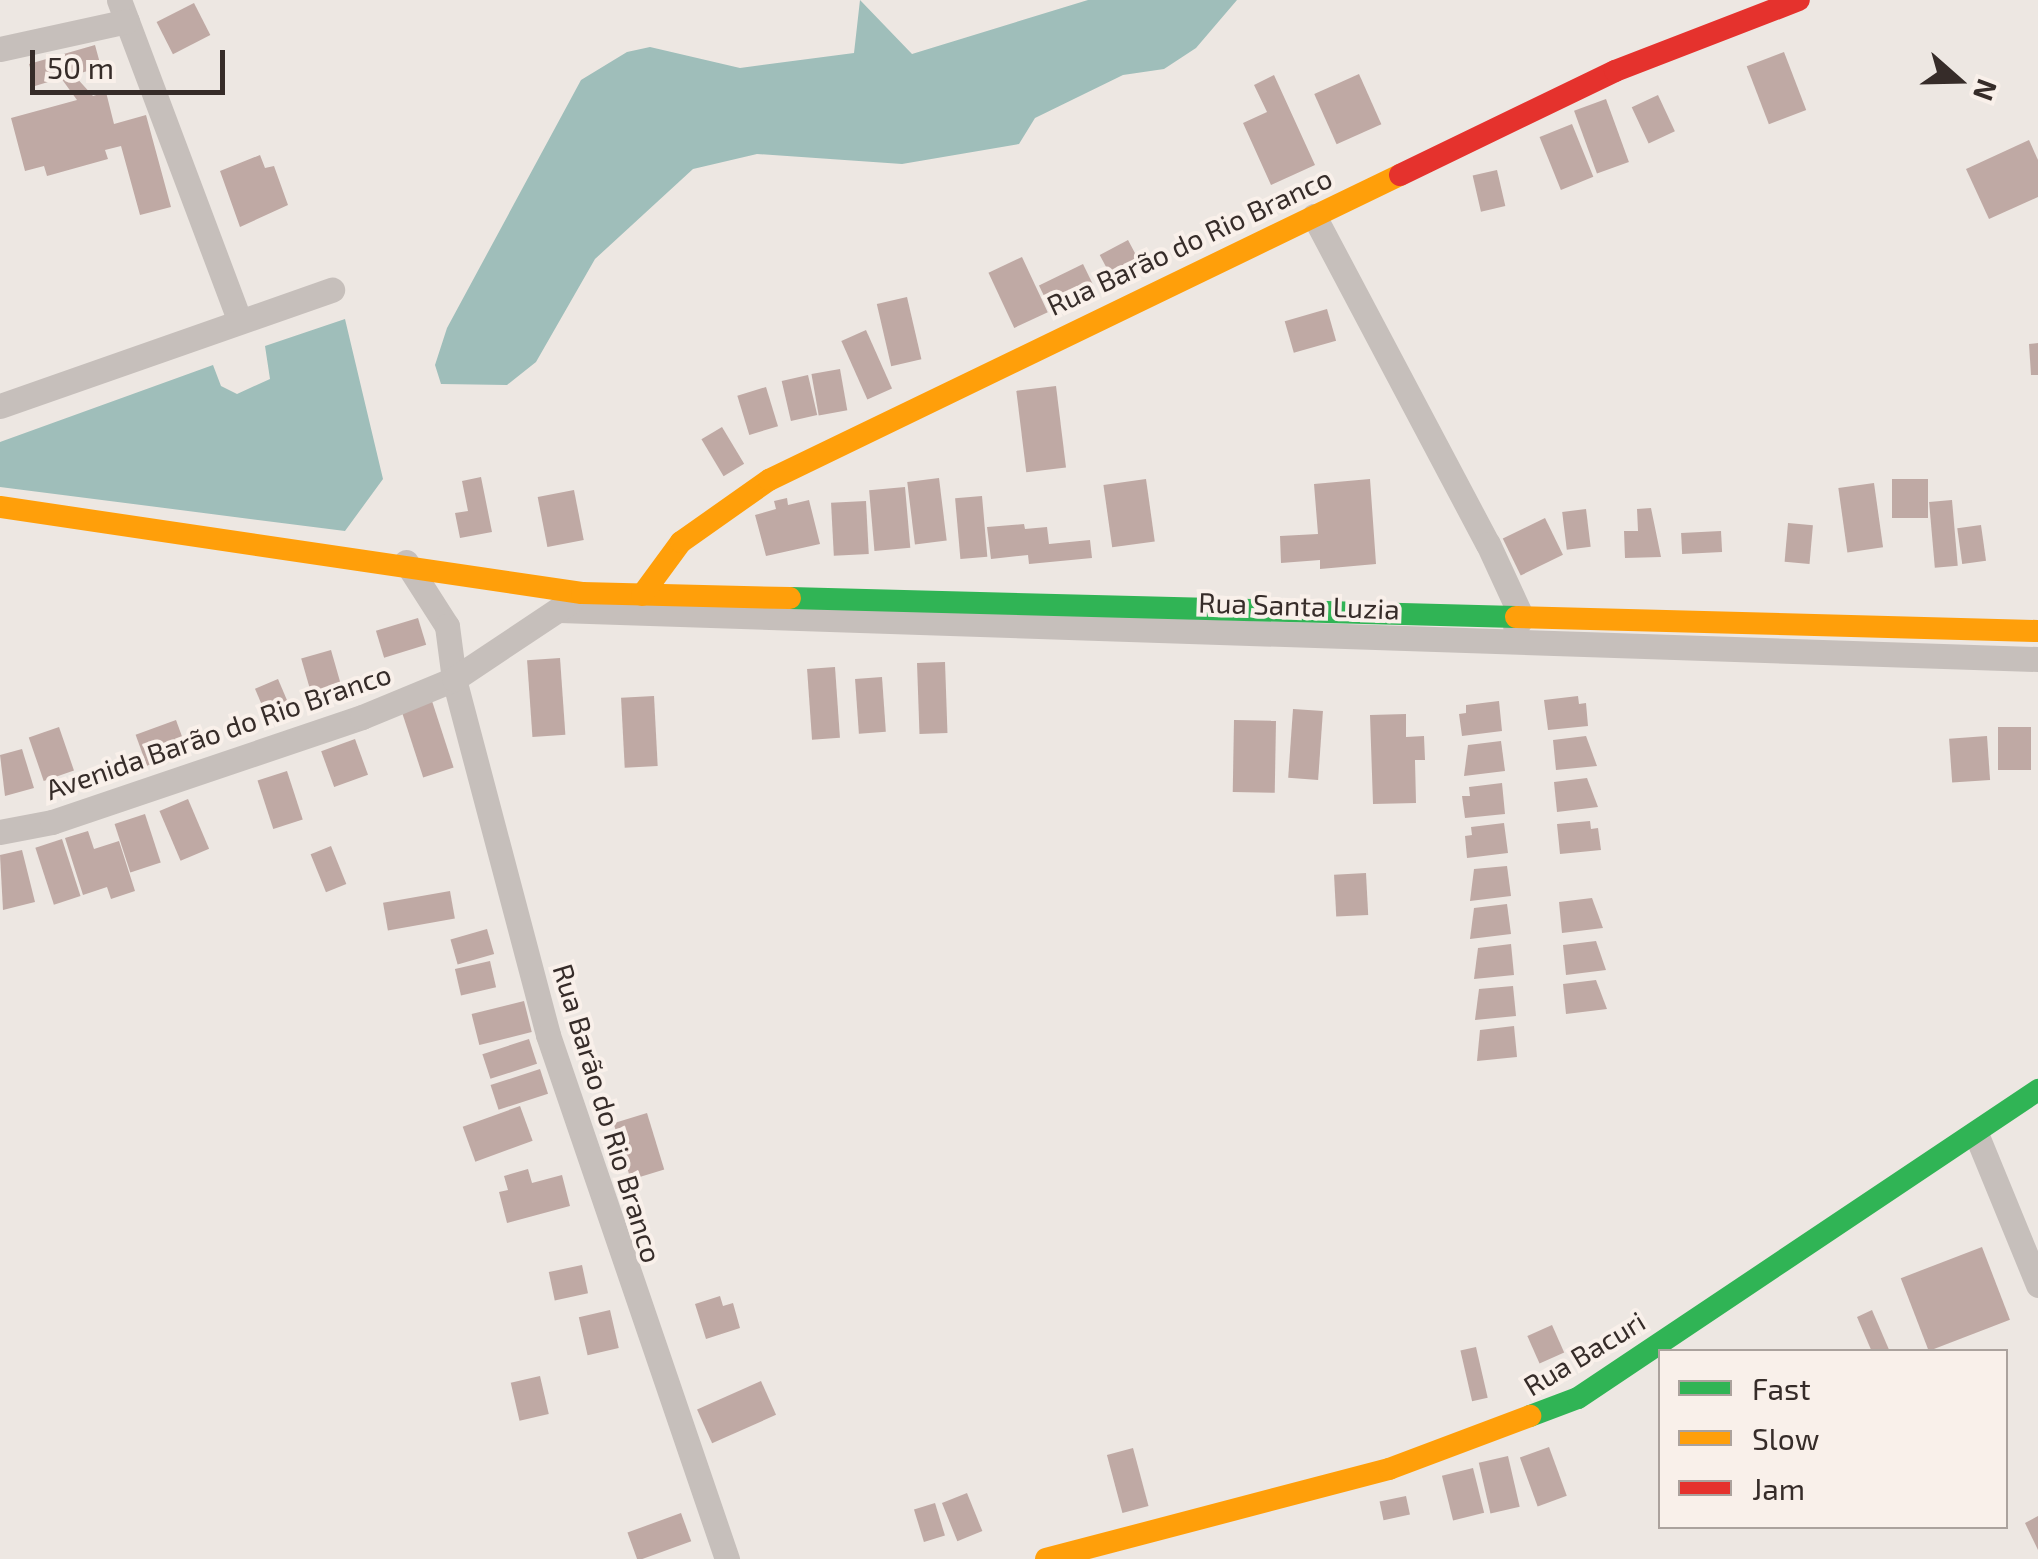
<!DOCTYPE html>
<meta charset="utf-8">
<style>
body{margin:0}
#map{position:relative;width:2038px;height:1559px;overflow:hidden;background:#ede7e2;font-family:"Exo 2",sans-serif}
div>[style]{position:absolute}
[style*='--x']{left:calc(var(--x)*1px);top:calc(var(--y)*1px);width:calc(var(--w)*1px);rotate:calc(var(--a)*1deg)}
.water>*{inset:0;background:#9fbeba}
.building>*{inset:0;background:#bfa9a4;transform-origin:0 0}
.street>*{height:25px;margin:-12.5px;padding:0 12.5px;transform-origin:12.5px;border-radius:12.5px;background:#c6bfbb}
.fast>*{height:22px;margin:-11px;padding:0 11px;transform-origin:11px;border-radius:11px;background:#30b455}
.slow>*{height:22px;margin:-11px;padding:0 11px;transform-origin:11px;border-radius:11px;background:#ff9f0a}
.jam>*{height:22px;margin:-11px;padding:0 11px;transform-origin:11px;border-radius:11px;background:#e5322d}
span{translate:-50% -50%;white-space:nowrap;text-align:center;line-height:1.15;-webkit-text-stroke:8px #f9f0ea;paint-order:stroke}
.street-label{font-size:28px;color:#362c29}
.legend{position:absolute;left:1658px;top:1349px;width:350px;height:180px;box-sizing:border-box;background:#f9f0ea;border:2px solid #aba29d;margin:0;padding:12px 18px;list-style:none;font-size:30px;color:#362c29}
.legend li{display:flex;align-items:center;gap:20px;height:50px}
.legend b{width:50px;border:2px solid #aba29d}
.north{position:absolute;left:1908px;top:30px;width:100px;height:100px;-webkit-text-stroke:8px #f9f0ea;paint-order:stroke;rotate:110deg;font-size:28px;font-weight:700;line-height:40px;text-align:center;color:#362c29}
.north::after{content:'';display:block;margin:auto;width:35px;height:45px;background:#362c29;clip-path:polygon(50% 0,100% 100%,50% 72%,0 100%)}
.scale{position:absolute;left:30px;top:50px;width:195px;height:45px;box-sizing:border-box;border:5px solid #362c29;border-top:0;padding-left:12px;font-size:30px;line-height:35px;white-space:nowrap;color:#362c29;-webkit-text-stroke:8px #f9f0ea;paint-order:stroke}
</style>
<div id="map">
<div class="water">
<i style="clip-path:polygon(860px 0,912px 54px,1088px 0,1237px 0,1196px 48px,1164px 69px,1123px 75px,1035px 118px,1019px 144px,902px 164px,757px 154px,693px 169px,595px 259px,536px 362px,507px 385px,441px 384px,435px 365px,447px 328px,581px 80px,627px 52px,650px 47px,740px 68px,854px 53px)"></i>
<i style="clip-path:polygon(345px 319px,383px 479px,345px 531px,0 487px,0 442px,213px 365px,221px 386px,237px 394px,270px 379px,265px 346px)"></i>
</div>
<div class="building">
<i style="left:194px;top:3px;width:36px;height:42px;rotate:63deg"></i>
<i style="clip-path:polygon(95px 45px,101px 67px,74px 75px,93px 96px,106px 92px,114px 124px,146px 115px,171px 207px,140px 215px,121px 146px,105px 150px,108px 159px,47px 176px,44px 166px,25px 171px,11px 118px,77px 100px,61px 78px,35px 86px,29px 64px)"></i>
<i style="left:1784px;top:52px;width:62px;height:40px;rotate:69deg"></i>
<i style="left:1359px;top:74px;width:55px;height:49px;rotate:66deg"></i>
<i style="clip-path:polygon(1274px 75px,1315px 165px,1271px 185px,1243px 123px,1267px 112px,1254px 85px)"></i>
<i style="left:1658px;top:95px;width:40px;height:29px;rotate:65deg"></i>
<i style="left:1606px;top:99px;width:67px;height:34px;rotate:70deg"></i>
<i style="left:1572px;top:124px;width:57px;height:35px;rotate:68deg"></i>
<i style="clip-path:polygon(2029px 140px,2038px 160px,2038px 197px,1989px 219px,1966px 169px)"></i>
<i style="clip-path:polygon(260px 155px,265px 168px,274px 166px,288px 205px,240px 227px,220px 171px)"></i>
<i style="left:1497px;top:170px;width:37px;height:25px;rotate:77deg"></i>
<i style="left:1128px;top:240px;width:24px;height:32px;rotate:62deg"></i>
<i style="left:1022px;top:257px;width:61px;height:37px;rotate:65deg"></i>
<i style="left:1083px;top:264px;width:30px;height:49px;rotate:64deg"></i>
<i style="left:907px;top:297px;width:64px;height:31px;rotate:77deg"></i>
<i style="left:1327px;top:309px;width:33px;height:44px;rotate:74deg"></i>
<i style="left:866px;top:330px;width:64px;height:27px;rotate:66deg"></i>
<i style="clip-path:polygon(2038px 343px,2038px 375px,2031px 375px,2029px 344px)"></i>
<i style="left:840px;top:369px;width:42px;height:29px;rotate:80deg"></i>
<i style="left:808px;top:375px;width:41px;height:27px;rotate:77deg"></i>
<i style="left:1056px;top:386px;width:82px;height:40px;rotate:83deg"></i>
<i style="left:766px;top:387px;width:41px;height:30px;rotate:73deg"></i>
<i style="left:722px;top:427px;width:43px;height:24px;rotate:59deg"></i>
<i style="clip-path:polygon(481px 477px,492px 532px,460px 538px,455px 513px,468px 511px,462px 481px)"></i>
<i style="left:939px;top:478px;width:63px;height:32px;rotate:83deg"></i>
<i style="left:1146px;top:479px;width:63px;height:43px;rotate:82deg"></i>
<i style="clip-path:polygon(1370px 479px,1376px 564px,1320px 569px,1320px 560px,1281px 563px,1280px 536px,1318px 534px,1314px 484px)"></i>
<i style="left:1928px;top:479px;width:39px;height:36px;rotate:90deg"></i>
<i style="left:1874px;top:483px;width:65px;height:36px;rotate:82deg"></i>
<i style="left:905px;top:487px;width:61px;height:36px;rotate:85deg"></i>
<i style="left:574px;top:490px;width:51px;height:37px;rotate:79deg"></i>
<i style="left:982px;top:496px;width:61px;height:27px;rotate:85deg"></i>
<i style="clip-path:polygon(787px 498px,788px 505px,809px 500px,820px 544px,766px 556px,755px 515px,776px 509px,774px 501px)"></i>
<i style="left:1952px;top:500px;width:66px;height:23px;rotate:85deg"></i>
<i style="left:866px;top:501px;width:53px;height:35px;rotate:87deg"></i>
<i style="clip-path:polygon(1651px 508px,1661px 557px,1625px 558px,1624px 531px,1638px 531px,1637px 509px)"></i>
<i style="left:1586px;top:509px;width:38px;height:24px;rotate:83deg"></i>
<i style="left:1545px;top:518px;width:41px;height:47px;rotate:64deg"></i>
<i style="left:1788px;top:523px;width:25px;height:39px;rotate:5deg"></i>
<i style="clip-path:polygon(1024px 524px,1025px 529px,1047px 527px,1049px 544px,1090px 540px,1092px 558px,1029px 564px,1028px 555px,991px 559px,987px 527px)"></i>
<i style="left:1981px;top:525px;width:36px;height:24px;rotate:82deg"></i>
<i style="left:1721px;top:531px;width:21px;height:40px;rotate:87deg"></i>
<i style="left:418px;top:618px;width:28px;height:44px;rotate:73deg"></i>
<i style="left:331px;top:650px;width:40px;height:31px;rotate:74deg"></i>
<i style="left:560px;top:658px;width:77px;height:33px;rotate:86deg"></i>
<i style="left:945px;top:662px;width:71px;height:28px;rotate:88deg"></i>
<i style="left:835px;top:667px;width:71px;height:28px;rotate:86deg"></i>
<i style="left:882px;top:677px;width:55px;height:27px;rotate:86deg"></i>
<i style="left:278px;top:679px;width:38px;height:25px;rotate:67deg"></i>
<i style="left:654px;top:696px;width:70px;height:33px;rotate:87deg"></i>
<i style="clip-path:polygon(1578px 696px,1579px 704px,1586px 703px,1588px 726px,1548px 730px,1544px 700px)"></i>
<i style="left:432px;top:701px;width:70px;height:32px;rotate:72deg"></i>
<i style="clip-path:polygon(1499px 701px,1502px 731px,1462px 736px,1459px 714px,1466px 713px,1466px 705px)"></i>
<i style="left:1293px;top:709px;width:30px;height:69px;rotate:4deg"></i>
<i style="clip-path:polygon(1406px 714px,1406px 737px,1424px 736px,1425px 760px,1415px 760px,1416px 803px,1373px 804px,1370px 715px)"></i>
<i style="left:176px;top:720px;width:33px;height:43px;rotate:70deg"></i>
<i style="left:1234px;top:720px;width:42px;height:72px;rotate:1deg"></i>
<i style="left:59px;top:727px;width:46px;height:32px;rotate:71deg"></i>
<i style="left:1998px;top:727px;width:33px;height:43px"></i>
<i style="clip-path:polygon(1586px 736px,1597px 766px,1556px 770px,1553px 740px)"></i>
<i style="left:1987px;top:736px;width:44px;height:38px;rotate:86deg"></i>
<i style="left:355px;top:739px;width:38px;height:36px;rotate:70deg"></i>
<i style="clip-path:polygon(1501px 741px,1505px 771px,1464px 776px,1468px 745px)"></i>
<i style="clip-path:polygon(22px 749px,34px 788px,5px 796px,0 755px)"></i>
<i style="left:287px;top:771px;width:51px;height:31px;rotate:72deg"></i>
<i style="clip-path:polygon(1587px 778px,1598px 807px,1557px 812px,1554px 782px)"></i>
<i style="clip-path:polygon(1502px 783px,1505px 814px,1465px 818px,1462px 796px,1470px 796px,1469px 787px)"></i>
<i style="left:188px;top:799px;width:54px;height:31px;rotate:67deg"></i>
<i style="left:145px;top:814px;width:51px;height:32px;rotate:72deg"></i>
<i style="clip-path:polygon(1590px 821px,1591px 829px,1598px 828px,1601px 850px,1560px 854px,1557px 824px)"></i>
<i style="clip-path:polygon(1504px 823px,1508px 853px,1467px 858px,1465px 836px,1472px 835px,1471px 827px)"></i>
<i style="clip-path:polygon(88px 831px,94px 849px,119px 841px,135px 891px,111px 899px,107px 887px,83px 895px,65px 838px)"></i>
<i style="left:62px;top:839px;width:60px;height:28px;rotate:72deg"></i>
<i style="left:331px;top:846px;width:41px;height:22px;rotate:68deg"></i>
<i style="clip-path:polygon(22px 850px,35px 902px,3px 910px,0 855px)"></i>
<i style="clip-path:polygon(1507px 866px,1511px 896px,1470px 901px,1474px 869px)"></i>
<i style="left:1366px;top:873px;width:42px;height:32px;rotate:87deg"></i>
<i style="left:450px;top:891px;width:28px;height:68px;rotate:80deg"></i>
<i style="clip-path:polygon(1592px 898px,1603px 928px,1562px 933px,1559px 902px)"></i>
<i style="clip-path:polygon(1507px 904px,1511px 934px,1470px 939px,1474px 908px)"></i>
<i style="left:487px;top:929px;width:26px;height:38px;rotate:74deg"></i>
<i style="clip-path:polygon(1596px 941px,1606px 970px,1566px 975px,1563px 945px)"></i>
<i style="clip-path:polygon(1511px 944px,1514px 975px,1474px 979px,1478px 948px)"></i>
<i style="left:490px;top:961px;width:27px;height:36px;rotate:77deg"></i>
<i style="clip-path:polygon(1596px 980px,1607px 1009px,1566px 1014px,1563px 984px)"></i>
<i style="clip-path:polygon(1513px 986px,1516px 1016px,1475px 1020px,1479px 989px)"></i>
<i style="left:524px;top:1001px;width:32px;height:54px;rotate:76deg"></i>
<i style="clip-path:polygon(1514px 1026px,1517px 1057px,1477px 1061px,1480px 1030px)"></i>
<i style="left:529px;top:1039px;width:26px;height:49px;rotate:72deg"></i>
<i style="left:540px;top:1069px;width:26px;height:52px;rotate:72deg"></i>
<i style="left:520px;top:1106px;width:37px;height:61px;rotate:70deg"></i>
<i style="left:647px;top:1113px;width:59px;height:35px;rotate:73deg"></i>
<i style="clip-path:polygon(528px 1169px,532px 1183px,562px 1175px,570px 1206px,507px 1223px,499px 1192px,508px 1190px,504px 1176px)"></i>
<i style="left:1982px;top:1247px;width:78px;height:87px;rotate:69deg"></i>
<i style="left:582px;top:1265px;width:29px;height:34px;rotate:78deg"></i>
<i style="clip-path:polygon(720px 1296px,723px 1306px,733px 1303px,740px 1328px,706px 1339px,695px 1304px)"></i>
<i style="left:610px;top:1310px;width:39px;height:32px;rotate:77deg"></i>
<i style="clip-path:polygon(1872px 1310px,1890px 1352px,1872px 1352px,1857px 1317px)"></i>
<i style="left:1552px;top:1325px;width:30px;height:27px;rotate:66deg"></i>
<i style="left:1476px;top:1347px;width:52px;height:16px;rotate:77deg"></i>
<i style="left:540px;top:1376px;width:39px;height:30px;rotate:77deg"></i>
<i style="left:761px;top:1381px;width:37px;height:70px;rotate:66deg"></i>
<i style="left:1549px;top:1447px;width:52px;height:31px;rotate:70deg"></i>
<i style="left:1133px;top:1448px;width:60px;height:27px;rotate:75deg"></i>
<i style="left:1508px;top:1456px;width:52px;height:30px;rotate:77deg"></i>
<i style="left:1473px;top:1468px;width:46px;height:32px;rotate:76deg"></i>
<i style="left:967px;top:1493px;width:41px;height:27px;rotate:68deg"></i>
<i style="left:1406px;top:1496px;width:19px;height:27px;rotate:78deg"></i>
<i style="left:935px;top:1503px;width:34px;height:22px;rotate:73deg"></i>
<i style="left:681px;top:1513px;width:30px;height:57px;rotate:70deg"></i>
<i style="clip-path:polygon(2038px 1516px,2038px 1550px,2025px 1523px)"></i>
</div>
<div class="street">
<i style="--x:119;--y:0;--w:342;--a:69.4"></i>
<i style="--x:0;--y:49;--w:130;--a:-12.4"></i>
<i style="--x:1314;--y:216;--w:371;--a:62.1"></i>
<i style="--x:1488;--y:544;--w:81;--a:65.3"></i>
<i style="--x:1522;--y:618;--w:11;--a:128"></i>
<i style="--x:0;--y:406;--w:352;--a:-19.3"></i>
<i style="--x:406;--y:562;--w:76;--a:57.4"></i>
<i style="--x:447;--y:626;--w:53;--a:82.5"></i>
<i style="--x:454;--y:679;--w:368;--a:75.2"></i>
<i style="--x:548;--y:1035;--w:554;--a:71.14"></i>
<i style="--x:559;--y:610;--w:1480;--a:1.9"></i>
<i style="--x:0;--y:832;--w:53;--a:-10.9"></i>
<i style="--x:52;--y:822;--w:327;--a:-18.7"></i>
<i style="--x:362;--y:717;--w:100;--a:-22.4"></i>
<i style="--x:454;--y:679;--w:141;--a:-33.7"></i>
<i style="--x:1977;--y:1136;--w:161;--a:67.7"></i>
</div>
<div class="fast">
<i style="--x:790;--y:598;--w:726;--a:1.5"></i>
<i style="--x:1530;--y:1416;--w:51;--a:-20.6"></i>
<i style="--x:1578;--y:1398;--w:554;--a:-33.8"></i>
</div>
<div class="slow">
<i style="--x:0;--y:507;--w:588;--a:8.41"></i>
<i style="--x:582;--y:593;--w:208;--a:1.4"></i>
<i style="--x:642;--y:595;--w:66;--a:-53.7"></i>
<i style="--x:681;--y:542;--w:108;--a:-35.2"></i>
<i style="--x:769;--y:480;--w:701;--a:-25.8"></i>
<i style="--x:1516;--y:617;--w:522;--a:1.54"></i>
<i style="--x:1046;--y:1559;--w:355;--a:-14.7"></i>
<i style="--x:1389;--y:1469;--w:151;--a:-20.6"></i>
</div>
<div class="jam">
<i style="--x:1400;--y:175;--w:239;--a:-25.8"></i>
<i style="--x:1615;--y:71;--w:197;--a:-21.1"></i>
</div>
<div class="street-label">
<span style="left:1189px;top:241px;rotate:-25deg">Rua Barão do Rio Branco</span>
<span style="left:1299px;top:605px;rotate:2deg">Rua Santa Luzia</span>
<span style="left:218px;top:731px;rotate:-19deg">Avenida Barão do Rio Branco</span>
<span style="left:608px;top:1113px;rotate:73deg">Rua Barão do Rio Branco</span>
<span style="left:1584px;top:1353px;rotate:-31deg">Rua Bacuri</span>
</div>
<ul class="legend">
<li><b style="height:12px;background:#30b455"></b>Fast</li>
<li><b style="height:12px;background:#ff9f0a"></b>Slow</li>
<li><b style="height:12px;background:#e5322d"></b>Jam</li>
</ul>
<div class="north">N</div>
<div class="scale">50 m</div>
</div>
